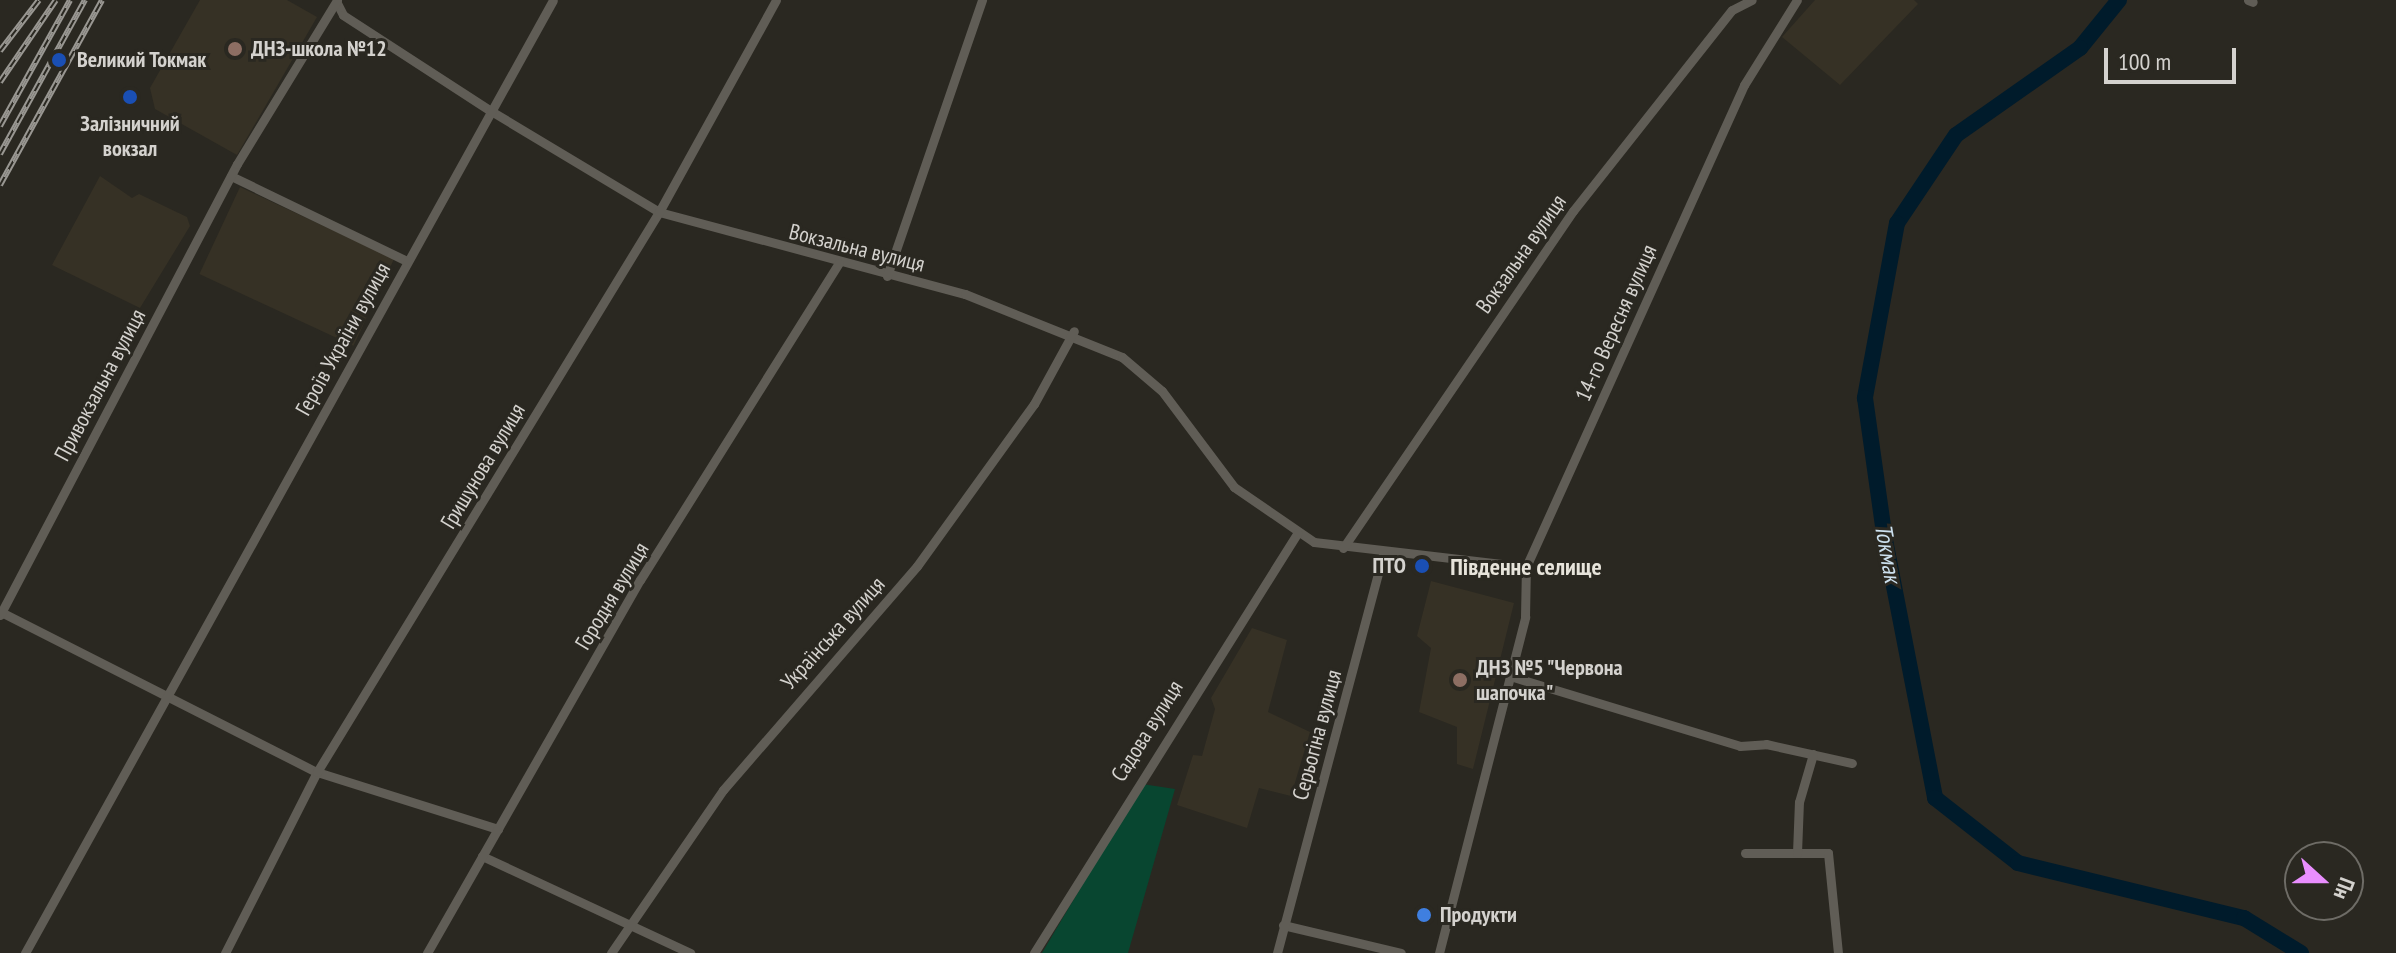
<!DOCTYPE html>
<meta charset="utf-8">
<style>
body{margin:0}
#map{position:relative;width:2396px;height:953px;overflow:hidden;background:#2a2821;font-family:"PT Sans Narrow",sans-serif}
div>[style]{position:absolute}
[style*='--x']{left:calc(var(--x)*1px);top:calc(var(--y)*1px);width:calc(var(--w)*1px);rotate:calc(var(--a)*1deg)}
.built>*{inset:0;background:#363125;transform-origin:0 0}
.green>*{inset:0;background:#084630}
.river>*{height:16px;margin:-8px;padding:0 8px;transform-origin:8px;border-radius:8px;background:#001b2b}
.minor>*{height:9px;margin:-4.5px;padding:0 4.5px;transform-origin:4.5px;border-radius:4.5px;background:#605d56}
.rail>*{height:6px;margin-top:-3px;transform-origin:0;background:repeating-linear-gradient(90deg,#2a2821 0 9px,#999792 0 18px);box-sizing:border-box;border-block:2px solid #999792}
.dots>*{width:22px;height:22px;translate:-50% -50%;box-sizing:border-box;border:4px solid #2a2821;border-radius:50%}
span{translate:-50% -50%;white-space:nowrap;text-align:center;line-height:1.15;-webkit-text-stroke:6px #2a2821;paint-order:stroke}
.poi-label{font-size:22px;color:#d4d2ce;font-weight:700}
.left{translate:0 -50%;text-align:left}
.right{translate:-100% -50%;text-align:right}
.street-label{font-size:22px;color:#d4d2ce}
.water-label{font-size:24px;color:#cce0ee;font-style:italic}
.neighbourhood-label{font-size:24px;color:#e7e4db;font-weight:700}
.north{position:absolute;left:2284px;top:841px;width:80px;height:80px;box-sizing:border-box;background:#2a2821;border:2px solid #6e6c66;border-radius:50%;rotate:111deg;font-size:22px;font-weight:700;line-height:32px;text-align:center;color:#d4d2ce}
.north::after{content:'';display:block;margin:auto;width:28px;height:36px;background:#e98efe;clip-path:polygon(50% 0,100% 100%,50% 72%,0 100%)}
.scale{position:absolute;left:2104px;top:48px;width:132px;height:36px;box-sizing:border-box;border:4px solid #d4d2ce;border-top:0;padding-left:10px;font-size:24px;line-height:28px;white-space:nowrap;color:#d4d2ce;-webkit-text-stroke:6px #2a2821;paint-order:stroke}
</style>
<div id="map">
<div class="built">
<i style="clip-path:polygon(200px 0,287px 0,317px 17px,237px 155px,155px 109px,150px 88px)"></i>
<i style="clip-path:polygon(1815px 0,1914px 0,1918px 4px,1840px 85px,1782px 37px)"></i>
<i style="clip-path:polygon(100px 176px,132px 198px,139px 194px,187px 217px,190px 226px,140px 308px,52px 265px)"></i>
<i style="left:240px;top:187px;width:170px;height:96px;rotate:25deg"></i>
<i style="clip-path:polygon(1431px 581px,1514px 603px,1473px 769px,1457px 764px,1457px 727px,1419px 712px,1431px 648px,1417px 636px)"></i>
<i style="clip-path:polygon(1252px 628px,1287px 640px,1268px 712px,1310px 732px,1291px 796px,1259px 788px,1247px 828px,1177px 805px,1193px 755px,1202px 756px,1215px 709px,1211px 698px)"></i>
</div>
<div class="green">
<i style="clip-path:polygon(1142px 784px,1175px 789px,1128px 953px,1042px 953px)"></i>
</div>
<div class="river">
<i style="--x:2119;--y:0;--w:62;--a:129.1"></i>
<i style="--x:2080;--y:48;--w:151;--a:144.9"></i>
<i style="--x:1956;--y:135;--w:106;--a:123.8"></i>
<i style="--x:1897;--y:223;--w:178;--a:100.4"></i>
<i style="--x:1865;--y:398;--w:143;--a:82"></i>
<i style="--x:1885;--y:540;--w:263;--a:79"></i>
<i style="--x:1935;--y:798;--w:105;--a:38.1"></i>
<i style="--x:2018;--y:863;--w:233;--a:13.7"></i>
<i style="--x:2244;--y:918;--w:67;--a:31.6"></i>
</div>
<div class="minor">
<i style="--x:2248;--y:0;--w:5;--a:22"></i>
<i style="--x:337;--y:3;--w:13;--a:63"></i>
<i style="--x:343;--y:15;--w:176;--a:33"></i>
<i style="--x:491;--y:111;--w:196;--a:31"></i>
<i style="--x:659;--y:212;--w:317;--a:15"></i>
<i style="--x:965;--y:294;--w:169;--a:21.9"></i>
<i style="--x:1122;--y:357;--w:52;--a:40.4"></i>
<i style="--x:1162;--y:391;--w:120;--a:53.1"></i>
<i style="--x:1234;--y:487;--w:97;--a:34.5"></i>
<i style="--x:1314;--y:542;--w:213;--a:6.7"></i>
<i style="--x:231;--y:176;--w:195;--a:25.8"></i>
<i style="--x:887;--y:276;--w:292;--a:-71"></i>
<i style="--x:1343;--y:548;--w:408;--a:-55.7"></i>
<i style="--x:1573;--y:211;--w:256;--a:-51.7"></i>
<i style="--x:1732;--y:10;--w:22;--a:-27"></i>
<i style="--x:1;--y:612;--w:354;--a:26.9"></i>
<i style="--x:317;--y:772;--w:190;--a:17.5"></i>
<i style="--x:0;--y:615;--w:509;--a:-62.28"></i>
<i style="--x:237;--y:164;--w:192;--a:-58.6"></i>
<i style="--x:1510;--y:676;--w:240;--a:16.9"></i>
<i style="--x:1740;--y:746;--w:26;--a:-4"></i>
<i style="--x:1766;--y:744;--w:88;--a:12.5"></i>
<i style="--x:1745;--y:853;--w:83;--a:0"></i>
<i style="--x:1828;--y:853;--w:100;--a:84.3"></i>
<i style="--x:1797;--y:853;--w:51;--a:-87.8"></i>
<i style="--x:1799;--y:802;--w:50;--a:-73.7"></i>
<i style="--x:482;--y:856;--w:230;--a:25"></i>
<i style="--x:1283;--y:925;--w:121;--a:13.3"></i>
<i style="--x:25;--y:953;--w:1089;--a:-61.01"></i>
<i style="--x:225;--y:953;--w:203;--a:-63.1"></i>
<i style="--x:317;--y:772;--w:656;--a:-58.59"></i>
<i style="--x:659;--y:212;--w:242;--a:-61.1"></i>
<i style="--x:427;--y:953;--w:430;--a:-60.3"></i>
<i style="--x:640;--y:580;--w:374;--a:-57.9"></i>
<i style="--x:611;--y:953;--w:198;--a:-55.5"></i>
<i style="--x:723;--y:790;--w:296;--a:-49.1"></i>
<i style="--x:917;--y:566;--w:200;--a:-54.2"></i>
<i style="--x:1034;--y:404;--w:83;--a:-61.3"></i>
<i style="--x:1034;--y:953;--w:496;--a:-57.9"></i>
<i style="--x:1277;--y:953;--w:413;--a:-75.1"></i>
<i style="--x:1439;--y:953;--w:347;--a:-75.6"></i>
<i style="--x:1525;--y:617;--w:50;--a:-88.9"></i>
<i style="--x:1526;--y:567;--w:529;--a:-65.66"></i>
<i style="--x:1744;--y:85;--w:100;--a:-58.1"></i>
</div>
<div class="rail">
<i style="--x:0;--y:51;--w:64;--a:-52.6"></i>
<i style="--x:0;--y:82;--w:99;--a:-55.7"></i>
<i style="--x:0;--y:126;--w:144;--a:-60.9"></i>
<i style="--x:0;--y:154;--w:176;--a:-61.1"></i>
<i style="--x:0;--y:185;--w:211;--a:-61.1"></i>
</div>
<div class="dots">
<i style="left:235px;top:49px;background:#8d6e63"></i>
<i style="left:59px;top:60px;background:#1a4fb4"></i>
<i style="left:130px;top:97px;background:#1a4fb4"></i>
<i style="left:1422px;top:566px;background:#1a4fb4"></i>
<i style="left:1460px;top:680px;background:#8d6e63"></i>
<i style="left:1424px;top:915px;background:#3f7fe0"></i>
</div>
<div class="poi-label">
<span class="left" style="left:251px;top:49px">ДНЗ-школа №12</span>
<span class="left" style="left:77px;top:60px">Великий Токмак</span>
<span style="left:130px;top:136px">Залізничний<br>вокзал</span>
<span class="right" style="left:1406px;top:566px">ПТО</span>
<span class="left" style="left:1476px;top:680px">ДНЗ №5 "Червона<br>шапочка"</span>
<span class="left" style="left:1440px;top:915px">Продукти</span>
</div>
<div class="street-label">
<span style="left:857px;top:248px;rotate:14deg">Вокзальна вулиця</span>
<span style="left:1521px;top:254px;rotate:-55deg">Вокзальна вулиця</span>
<span style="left:1616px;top:323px;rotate:-66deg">14-го Вересня вулиця</span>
<span style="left:343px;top:339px;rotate:-61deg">Героїв України вулиця</span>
<span style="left:100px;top:385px;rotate:-62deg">Привокзальна вулиця</span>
<span style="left:483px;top:466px;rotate:-59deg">Гришунова вулиця</span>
<span style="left:612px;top:596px;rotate:-59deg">Городня вулиця</span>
<span style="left:833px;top:633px;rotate:-48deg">Українська вулиця</span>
<span style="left:1147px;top:731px;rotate:-58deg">Садова вулиця</span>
<span style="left:1317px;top:735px;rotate:-75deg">Серьогіна вулиця</span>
</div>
<div class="water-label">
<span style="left:1888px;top:553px;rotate:80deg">Токмак</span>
</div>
<div class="neighbourhood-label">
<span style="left:1526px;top:567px">Південне селище</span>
</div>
<div class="north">Пн</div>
<div class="scale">100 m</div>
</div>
